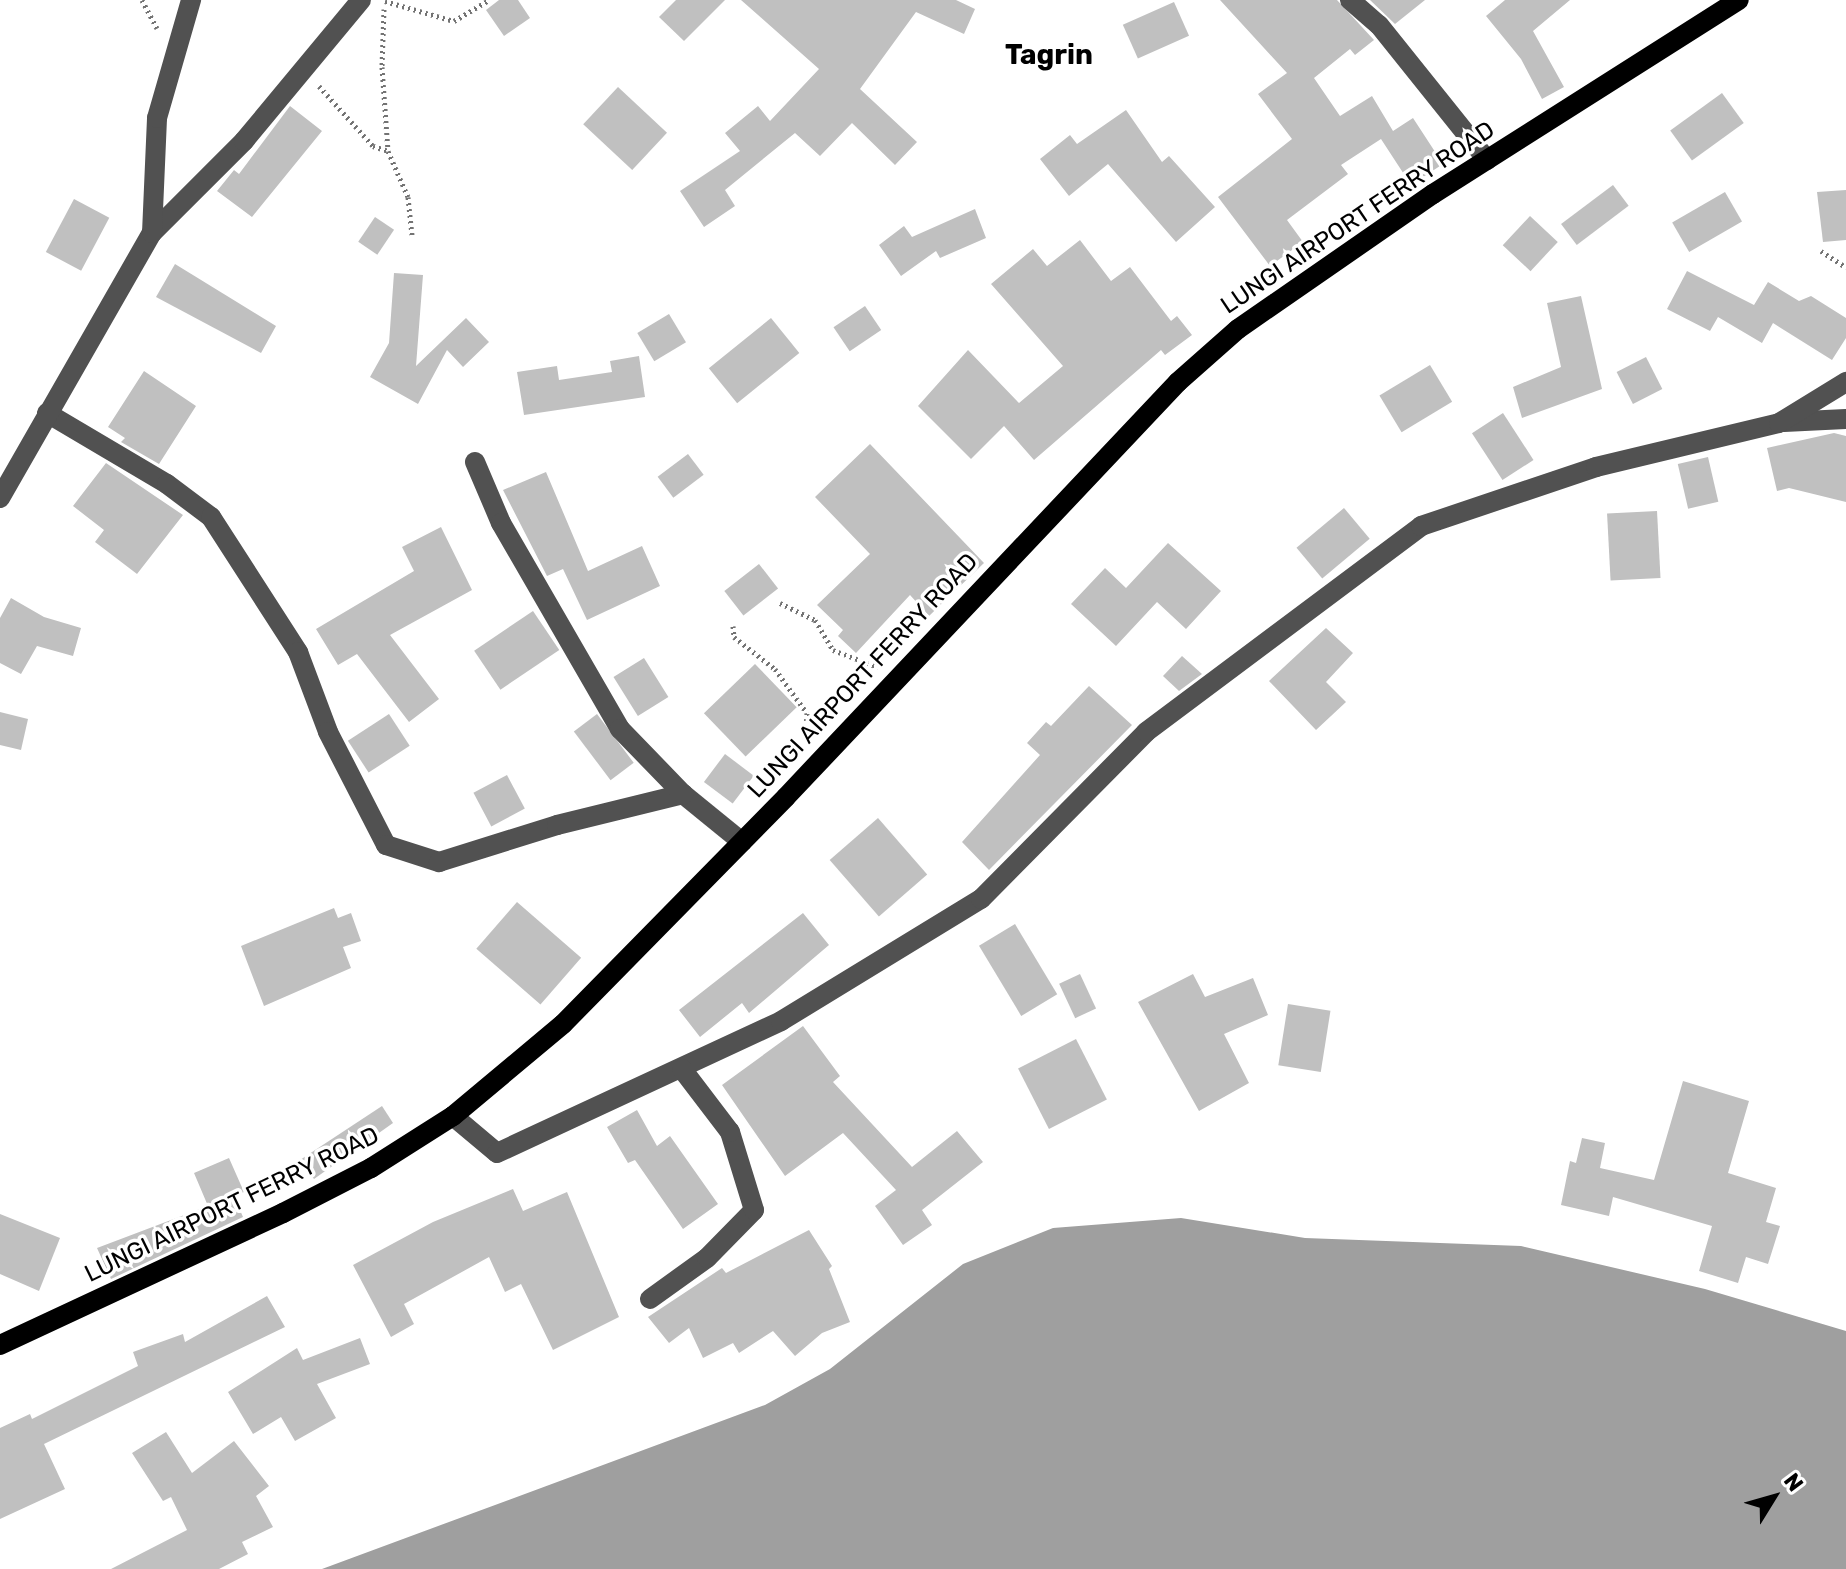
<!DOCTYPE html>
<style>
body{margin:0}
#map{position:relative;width:1846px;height:1569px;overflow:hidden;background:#fff;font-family:Rubik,sans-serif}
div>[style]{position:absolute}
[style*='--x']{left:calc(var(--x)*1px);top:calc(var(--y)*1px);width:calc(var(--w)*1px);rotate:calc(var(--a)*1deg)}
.water>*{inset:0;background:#9f9f9f}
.building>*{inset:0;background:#c0c0c0;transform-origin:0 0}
.path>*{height:5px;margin-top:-2.5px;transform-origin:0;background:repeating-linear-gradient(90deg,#737373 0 2px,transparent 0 6px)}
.minor>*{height:20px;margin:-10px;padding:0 10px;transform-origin:10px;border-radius:10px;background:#515151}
.major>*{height:20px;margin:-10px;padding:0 10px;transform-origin:10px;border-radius:10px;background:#000}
span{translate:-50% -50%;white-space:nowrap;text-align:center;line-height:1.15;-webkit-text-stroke:7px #fff;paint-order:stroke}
.street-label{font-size:24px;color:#000}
.quarter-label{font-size:28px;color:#000;font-weight:700}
.north{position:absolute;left:1734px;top:1457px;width:80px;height:80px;-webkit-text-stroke:6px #fff;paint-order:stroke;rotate:53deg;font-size:22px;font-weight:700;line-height:32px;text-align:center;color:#000}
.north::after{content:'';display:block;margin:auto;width:28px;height:36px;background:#000;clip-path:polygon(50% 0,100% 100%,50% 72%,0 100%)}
</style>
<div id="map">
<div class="water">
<i style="clip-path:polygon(1181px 1218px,1305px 1238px,1521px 1246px,1705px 1289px,1846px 1331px,1846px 1569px,322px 1569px,765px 1405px,830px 1369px,963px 1264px,1053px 1228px)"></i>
</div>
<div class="building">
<i style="clip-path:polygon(499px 0,518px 0,530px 18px,504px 36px,486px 10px)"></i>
<i style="clip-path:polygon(676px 0,725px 0,684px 41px,659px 17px)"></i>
<i style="clip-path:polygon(741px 0,956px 0,975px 9px,964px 34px,916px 12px,860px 89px,917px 142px,895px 165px,852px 123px,820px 156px,795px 133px,725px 190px,735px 206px,704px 227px,680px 191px,740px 151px,725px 133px,758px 106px,770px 121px,819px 69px)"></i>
<i style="clip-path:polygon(1220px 0,1337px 0,1374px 40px,1355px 55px,1350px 49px,1314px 78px,1340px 116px,1372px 96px,1393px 131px,1413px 118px,1443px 164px,1411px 185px,1381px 139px,1341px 165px,1348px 174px,1287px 220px,1303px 242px,1270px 266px,1218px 197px,1292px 139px,1258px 94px,1287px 73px)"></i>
<i style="clip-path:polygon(1370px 0,1425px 0,1395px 24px)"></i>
<i style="clip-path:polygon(1505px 0,1570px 0,1533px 31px,1564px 87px,1542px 99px,1521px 59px,1486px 16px)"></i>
<i style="left:1174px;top:2px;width:37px;height:56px;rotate:66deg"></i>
<i style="left:618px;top:87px;width:67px;height:51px;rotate:43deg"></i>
<i style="left:1722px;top:93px;width:37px;height:64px;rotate:54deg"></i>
<i style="clip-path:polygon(290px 106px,322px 131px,252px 217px,217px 191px,234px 170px,239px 174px)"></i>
<i style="clip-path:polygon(1126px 110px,1162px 162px,1169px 156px,1215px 207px,1176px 242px,1108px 164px,1069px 196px,1040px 159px,1070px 135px,1077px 144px)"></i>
<i style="left:1613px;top:185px;width:26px;height:65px;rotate:53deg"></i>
<i style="clip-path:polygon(1846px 190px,1846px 240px,1823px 242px,1817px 192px)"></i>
<i style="left:1725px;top:192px;width:34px;height:61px;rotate:60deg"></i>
<i style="left:74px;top:199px;width:40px;height:60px;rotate:28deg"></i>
<i style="clip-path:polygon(975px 209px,986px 238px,940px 258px,936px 251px,901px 276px,879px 245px,904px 226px,912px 237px)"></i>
<i style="left:1530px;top:216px;width:38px;height:40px;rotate:43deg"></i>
<i style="left:375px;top:217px;width:23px;height:30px;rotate:34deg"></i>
<i style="clip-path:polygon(1080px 240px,1111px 281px,1130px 267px,1171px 321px,1177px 316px,1192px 335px,1165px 355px,1161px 350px,1034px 460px,1004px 426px,971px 459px,918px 406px,968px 350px,1019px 403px,1063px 366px,991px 284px,1033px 249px,1047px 266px)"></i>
<i style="clip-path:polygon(175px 264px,276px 326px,261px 353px,156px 297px)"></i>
<i style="clip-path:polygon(1687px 271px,1754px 305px,1768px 282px,1799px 301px,1811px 296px,1846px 318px,1846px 338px,1832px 360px,1773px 323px,1762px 343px,1718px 317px,1710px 331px,1667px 309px)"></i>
<i style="clip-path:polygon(394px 273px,423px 275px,416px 366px,466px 318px,489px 342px,463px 367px,447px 350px,418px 404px,370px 377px,389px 343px)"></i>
<i style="clip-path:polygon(1581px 296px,1602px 389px,1522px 418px,1513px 387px,1561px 367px,1547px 303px)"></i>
<i style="left:865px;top:306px;width:29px;height:38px;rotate:56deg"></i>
<i style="left:669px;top:314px;width:33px;height:37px;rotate:59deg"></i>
<i style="left:771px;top:318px;width:45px;height:80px;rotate:51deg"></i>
<i style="clip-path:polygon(639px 356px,645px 397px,524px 415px,517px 372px,557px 366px,559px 380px,612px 372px,610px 361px)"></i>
<i style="left:1646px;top:357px;width:36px;height:33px;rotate:63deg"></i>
<i style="left:1430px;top:365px;width:43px;height:59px;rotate:59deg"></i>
<i style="clip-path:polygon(144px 371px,196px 406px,159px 464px,121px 442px,125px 438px,108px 427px)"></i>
<i style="left:1503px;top:413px;width:56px;height:37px;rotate:57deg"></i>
<i style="clip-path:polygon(1834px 433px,1846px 436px,1846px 502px,1789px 488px,1777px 491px,1767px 448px)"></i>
<i style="clip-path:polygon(870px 444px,984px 563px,929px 616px,910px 595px,856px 653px,838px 636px,843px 630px,817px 605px,870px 554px,815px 497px)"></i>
<i style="left:688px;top:454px;width:26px;height:38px;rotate:53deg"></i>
<i style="left:1708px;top:457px;width:46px;height:31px;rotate:77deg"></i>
<i style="clip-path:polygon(106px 463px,183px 515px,137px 574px,95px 542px,104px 530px,73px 506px)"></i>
<i style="clip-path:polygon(546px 472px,588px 571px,642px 546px,660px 586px,587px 620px,563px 569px,547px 576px,503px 490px)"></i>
<i style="left:1344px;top:508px;width:40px;height:62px;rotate:50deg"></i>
<i style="left:1657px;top:511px;width:67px;height:50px;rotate:87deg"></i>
<i style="clip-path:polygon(441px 527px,472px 590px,390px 635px,439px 699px,409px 722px,357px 654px,338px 665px,316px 629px,414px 571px,402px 547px)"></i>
<i style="clip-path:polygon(1168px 543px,1221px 591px,1186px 629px,1157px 602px,1116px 646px,1071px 604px,1105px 568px,1126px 588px)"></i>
<i style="left:759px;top:564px;width:31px;height:44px;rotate:52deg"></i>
<i style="clip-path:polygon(11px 598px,44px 617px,81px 628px,73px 656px,37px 646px,21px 674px,0 663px,0 618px)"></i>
<i style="left:533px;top:611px;width:47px;height:71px;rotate:56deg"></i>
<i style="clip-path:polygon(1326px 628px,1353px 653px,1326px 682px,1346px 702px,1316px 730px,1269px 681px)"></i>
<i style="clip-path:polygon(1182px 656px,1202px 674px,1179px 691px,1163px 676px)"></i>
<i style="left:644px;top:658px;width:46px;height:36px;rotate:58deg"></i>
<i style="left:755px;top:664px;width:60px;height:71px;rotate:46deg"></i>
<i style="clip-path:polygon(1089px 686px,1132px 725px,989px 870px,962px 842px,1040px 755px,1027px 743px,1046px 722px,1051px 726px)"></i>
<i style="clip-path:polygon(0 712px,28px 719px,21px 750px,0 745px)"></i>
<i style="left:389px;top:714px;width:38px;height:49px;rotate:57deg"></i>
<i style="left:597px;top:714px;width:61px;height:29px;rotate:53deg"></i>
<i style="left:725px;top:754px;width:36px;height:35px;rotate:37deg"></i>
<i style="left:507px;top:775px;width:38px;height:38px;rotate:62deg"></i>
<i style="left:878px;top:818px;width:75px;height:64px;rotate:49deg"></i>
<i style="left:517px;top:902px;width:85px;height:62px;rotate:41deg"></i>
<i style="clip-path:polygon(334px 908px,338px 918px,351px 913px,361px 941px,343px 947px,351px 968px,264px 1006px,241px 946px)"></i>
<i style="clip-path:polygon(803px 913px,829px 945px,749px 1013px,742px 1003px,700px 1037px,679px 1010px)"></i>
<i style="left:1015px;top:924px;width:82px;height:42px;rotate:59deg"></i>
<i style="left:1080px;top:974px;width:38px;height:23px;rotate:65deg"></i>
<i style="clip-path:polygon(1193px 974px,1205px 997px,1253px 978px,1268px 1015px,1224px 1034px,1249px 1083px,1199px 1111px,1138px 1002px)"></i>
<i style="left:1288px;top:1004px;width:43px;height:62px;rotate:9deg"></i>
<i style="clip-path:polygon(803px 1026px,840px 1076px,833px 1082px,912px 1167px,957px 1131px,983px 1162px,922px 1210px,932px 1225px,903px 1245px,875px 1206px,896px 1190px,843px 1133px,785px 1176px,722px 1085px)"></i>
<i style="left:1076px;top:1039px;width:68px;height:65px;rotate:63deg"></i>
<i style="clip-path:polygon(1683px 1081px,1749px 1101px,1728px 1173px,1776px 1188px,1766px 1222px,1780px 1226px,1768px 1264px,1746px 1257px,1738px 1283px,1699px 1271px,1712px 1226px,1613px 1197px,1609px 1216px,1561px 1205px,1570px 1161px,1576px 1163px,1582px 1138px,1605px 1143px,1600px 1168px,1654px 1180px)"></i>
<i style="clip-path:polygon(382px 1106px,393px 1123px,314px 1179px,300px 1160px)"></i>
<i style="clip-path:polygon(637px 1110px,657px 1146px,670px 1136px,718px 1204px,683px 1229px,635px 1160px,628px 1163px,607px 1127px)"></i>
<i style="clip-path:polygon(229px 1158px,244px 1192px,234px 1196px,243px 1217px,111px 1279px,97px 1248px,208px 1206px,194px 1173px)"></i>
<i style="clip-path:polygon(513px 1189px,523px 1211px,567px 1192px,619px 1317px,553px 1350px,521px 1284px,505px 1292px,489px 1257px,404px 1304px,414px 1324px,391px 1337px,353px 1265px,433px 1222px)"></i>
<i style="clip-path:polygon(0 1214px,60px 1238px,39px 1291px,0 1274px)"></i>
<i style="clip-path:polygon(809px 1230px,832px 1266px,829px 1269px,850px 1322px,822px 1333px,795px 1356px,773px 1331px,739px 1353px,733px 1343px,703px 1358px,689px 1328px,669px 1343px,648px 1317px,722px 1268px,726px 1273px)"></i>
<i style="clip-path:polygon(267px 1296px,285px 1327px,44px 1444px,65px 1489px,0 1519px,0 1428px,30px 1414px,32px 1419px,138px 1366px,133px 1352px,183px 1334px,185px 1342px)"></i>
<i style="clip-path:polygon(360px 1338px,370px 1364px,317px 1384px,336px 1418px,295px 1441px,281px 1417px,253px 1434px,228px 1392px,297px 1348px,303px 1360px)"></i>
<i style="clip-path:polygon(166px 1432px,192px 1473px,234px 1441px,269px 1486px,256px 1496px,273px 1527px,242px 1542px,248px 1554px,219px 1569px,111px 1569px,187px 1530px,171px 1497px,163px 1501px,132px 1453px)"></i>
</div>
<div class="path">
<i style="--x:142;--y:0;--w:32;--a:62"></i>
<i style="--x:385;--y:1;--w:72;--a:16.2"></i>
<i style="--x:454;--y:21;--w:41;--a:-31"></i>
<i style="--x:384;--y:9;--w:58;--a:92"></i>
<i style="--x:382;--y:67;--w:84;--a:85.9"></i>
<i style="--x:388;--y:151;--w:50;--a:66.5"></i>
<i style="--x:408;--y:197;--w:38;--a:84"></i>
<i style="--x:319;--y:86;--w:81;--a:48"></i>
<i style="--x:373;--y:146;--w:16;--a:18"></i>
<i style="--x:1821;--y:251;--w:30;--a:33"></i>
<i style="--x:780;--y:603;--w:39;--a:26"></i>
<i style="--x:815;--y:620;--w:35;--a:59"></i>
<i style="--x:833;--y:650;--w:48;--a:20.7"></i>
<i style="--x:733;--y:626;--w:11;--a:85"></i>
<i style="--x:734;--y:637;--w:52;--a:38"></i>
<i style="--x:775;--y:669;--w:54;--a:54"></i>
<i style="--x:807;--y:713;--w:26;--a:94"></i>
</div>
<div class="minor">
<i style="--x:1350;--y:0;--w:38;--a:41"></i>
<i style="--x:1379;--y:25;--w:173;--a:51.3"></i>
<i style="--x:152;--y:233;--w:130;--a:-45"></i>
<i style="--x:244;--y:141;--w:183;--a:-50.3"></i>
<i style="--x:47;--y:413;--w:139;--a:30.6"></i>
<i style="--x:167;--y:484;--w:55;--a:36.9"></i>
<i style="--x:211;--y:517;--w:161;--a:57.2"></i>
<i style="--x:298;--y:652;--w:85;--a:69.4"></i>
<i style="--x:328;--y:732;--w:127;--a:62.8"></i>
<i style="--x:386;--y:845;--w:56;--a:17.8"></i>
<i style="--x:439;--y:862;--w:124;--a:-17.4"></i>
<i style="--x:557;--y:825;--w:130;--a:-13.8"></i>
<i style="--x:683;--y:794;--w:76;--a:39.1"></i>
<i style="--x:1784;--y:422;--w:62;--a:-2.8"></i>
<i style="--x:475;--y:462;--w:66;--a:66.9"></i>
<i style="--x:501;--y:523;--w:238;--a:60"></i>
<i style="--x:620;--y:729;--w:91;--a:45.9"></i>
<i style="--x:0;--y:498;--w:305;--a:-60.2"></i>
<i style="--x:152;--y:233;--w:115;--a:-87.5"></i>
<i style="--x:157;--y:118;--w:123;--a:-73.9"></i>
<i style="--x:453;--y:1116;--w:57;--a:40.1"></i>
<i style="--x:497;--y:1153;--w:313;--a:-24.9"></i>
<i style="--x:781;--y:1021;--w:234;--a:-31.4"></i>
<i style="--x:981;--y:899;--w:235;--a:-45.3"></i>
<i style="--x:1146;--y:732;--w:344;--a:-36.8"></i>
<i style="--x:1421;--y:526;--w:185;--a:-18.6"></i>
<i style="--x:1596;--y:467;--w:188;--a:-13.5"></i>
<i style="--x:1779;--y:423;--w:79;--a:-31.5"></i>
<i style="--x:650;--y:1299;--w:70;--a:-35.7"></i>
<i style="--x:707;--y:1258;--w:67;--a:-45.6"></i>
<i style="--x:754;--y:1210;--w:82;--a:-107.1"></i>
<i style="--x:730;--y:1132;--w:79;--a:-127.3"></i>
</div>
<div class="major">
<i style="--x:0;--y:1345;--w:312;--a:-25"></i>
<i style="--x:283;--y:1213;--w:99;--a:-27.1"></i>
<i style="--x:371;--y:1168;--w:97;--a:-32.4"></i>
<i style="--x:453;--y:1116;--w:143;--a:-39.9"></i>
<i style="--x:563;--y:1024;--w:318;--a:-45.5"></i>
<i style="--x:786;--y:797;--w:571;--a:-46.63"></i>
<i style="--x:1178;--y:382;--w:80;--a:-41.5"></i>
<i style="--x:1238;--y:329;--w:237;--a:-34.7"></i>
<i style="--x:1433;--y:194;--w:362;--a:-32.4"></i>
</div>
<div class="street-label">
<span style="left:1358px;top:218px;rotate:-34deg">LUNGI AIRPORT FERRY ROAD</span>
<span style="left:863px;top:676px;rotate:-47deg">LUNGI AIRPORT FERRY ROAD</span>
<span style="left:232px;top:1205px;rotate:-26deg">LUNGI AIRPORT FERRY ROAD</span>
</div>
<div class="quarter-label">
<span style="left:1049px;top:55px">Tagrin</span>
</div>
<div class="north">N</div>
</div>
